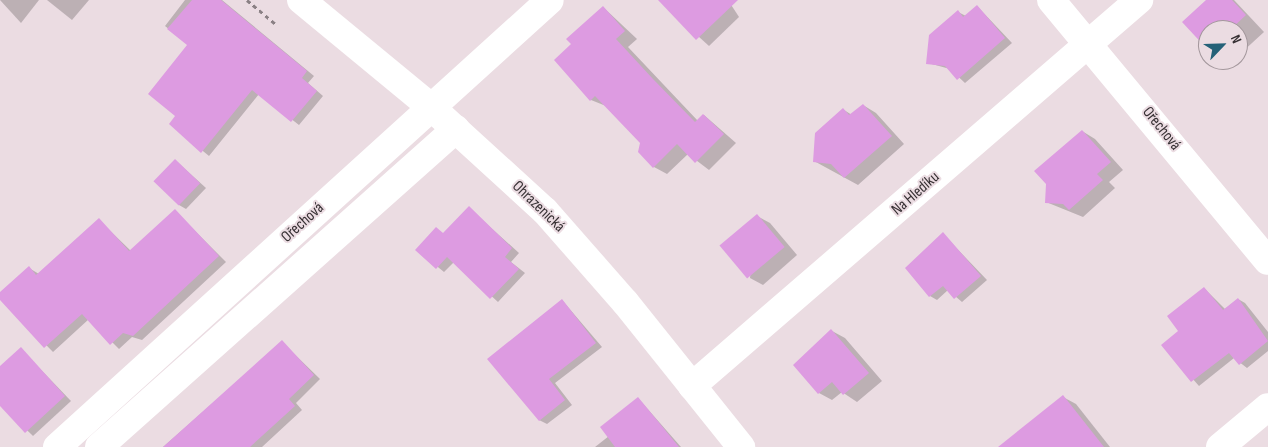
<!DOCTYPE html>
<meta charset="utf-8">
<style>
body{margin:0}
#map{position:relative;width:1268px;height:447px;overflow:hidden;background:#ebdce2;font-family:"Sofia Sans Condensed",sans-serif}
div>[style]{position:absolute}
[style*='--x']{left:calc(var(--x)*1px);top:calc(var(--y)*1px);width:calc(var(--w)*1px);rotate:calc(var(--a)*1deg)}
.shadow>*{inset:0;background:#0003}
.building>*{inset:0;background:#dd9be1;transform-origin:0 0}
.path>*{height:3px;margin-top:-1.5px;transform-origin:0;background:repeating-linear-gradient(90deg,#8a8084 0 4px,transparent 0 8px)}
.minor>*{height:28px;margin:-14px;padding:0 14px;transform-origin:14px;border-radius:14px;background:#fff}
span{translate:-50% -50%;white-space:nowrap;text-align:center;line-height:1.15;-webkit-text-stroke:4px #ebdce2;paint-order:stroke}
.street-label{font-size:16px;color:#363033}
.north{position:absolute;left:1198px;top:20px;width:50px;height:50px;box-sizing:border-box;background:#ebdce2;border:1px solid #a3979c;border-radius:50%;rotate:66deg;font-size:14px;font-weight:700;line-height:20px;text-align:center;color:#363033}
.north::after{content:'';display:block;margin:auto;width:18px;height:22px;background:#256178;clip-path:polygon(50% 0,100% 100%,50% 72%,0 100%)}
</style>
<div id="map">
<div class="shadow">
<i style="clip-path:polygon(0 0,39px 0,21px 23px)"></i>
<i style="clip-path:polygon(47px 0,89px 0,72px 20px)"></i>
<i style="clip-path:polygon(185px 0,222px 0,314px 76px,308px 83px,323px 96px,299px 125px,259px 94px,209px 156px,170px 124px,177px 116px,189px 45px,165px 26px)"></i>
<i style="clip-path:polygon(673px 0,728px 0,739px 17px,709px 46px,666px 7px)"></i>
<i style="clip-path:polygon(1206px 0,1234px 0,1264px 32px,1240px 54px,1238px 30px,1208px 30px,1208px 49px)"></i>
<i style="clip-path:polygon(977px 6px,1012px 43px,965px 83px,950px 69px,928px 63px,958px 12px,966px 16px)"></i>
<i style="clip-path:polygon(603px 7px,637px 39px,628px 47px,698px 121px,704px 115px,736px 143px,709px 170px,688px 154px,667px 174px,654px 167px,641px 142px,606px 106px,591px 100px,573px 44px)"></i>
<i style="clip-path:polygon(863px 105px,876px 113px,904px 144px,858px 185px,814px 161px,844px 110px,852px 115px)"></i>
<i style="clip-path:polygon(1082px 131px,1095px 139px,1123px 170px,1109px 182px,1115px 188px,1083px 217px,1046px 202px)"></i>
<i style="clip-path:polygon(175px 160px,206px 188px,186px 209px,179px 205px)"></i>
<i style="clip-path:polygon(469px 208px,519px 253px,511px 262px,525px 273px,498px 302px,454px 262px,444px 272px,417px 250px,436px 229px,444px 234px)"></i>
<i style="clip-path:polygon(175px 211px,226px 262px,142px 340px,132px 337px,119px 349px,89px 319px,53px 352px,0 298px,29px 268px,39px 274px,99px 220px,131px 251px)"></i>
<i style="clip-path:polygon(757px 216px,770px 223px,797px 255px,763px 285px,750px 278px)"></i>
<i style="clip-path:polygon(943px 234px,987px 280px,962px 302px,948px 290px,937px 300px,930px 296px)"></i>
<i style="clip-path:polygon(1204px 288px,1225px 309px,1238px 299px,1245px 303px,1268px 332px,1268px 351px,1247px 368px,1234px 358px,1199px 386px,1163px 345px,1180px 332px)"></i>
<i style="clip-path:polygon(562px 300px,602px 347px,555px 383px,572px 405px,547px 424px,539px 420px)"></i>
<i style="clip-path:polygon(832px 331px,845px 338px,882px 381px,857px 402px,842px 392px,832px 400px,819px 393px)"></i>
<i style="clip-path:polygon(282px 342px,320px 379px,296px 403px,302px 410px,262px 447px,163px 447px)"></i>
<i style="clip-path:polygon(21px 349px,71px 401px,33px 436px,0 404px,0 368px)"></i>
<i style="clip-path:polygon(1063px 397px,1076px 404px,1110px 447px,1011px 447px)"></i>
<i style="clip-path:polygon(638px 398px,681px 447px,595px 447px,609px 436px)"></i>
</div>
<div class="building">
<i style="clip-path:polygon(192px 0,221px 0,307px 71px,302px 78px,317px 91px,291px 122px,252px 90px,201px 153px,169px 124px,175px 116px,148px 94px,187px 45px,167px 29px)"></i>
<i style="clip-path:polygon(658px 0,738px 0,696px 40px)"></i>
<i style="clip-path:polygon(1206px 0,1232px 0,1246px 15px,1230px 30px,1208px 30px,1208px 50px,1182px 22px)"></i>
<i style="clip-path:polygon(977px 5px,1005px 38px,957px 80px,945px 66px,926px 64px,929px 35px,958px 10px,963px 17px)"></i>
<i style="clip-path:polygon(603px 6px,625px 31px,616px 39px,653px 79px,695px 122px,703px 114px,724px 134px,695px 163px,677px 144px,653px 168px,638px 152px,640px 143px,595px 96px,590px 101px,554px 60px,571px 44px,566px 39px)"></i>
<i style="clip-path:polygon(863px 104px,892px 136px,844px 178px,831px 164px,813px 162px,815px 133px,843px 108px,849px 115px)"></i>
<i style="clip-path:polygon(1082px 130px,1111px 162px,1097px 174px,1103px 180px,1069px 210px,1063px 204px,1045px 203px,1046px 184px,1034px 171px)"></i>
<i style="left:175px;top:159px;width:35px;height:31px;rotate:44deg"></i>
<i style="clip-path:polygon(469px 206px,512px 248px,505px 257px,519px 269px,490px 299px,447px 257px,436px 269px,415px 250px,436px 227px,443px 233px)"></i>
<i style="clip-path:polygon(175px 209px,219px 256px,133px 336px,123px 333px,110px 345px,82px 314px,44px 348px,0 300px,0 292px,29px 266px,36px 275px,99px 218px,129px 251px)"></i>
<i style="left:757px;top:214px;width:43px;height:49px;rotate:50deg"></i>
<i style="clip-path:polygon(943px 232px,981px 276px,954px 299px,943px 286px,929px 297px,905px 268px)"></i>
<i style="clip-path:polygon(1204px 287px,1223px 310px,1238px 298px,1268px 341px,1239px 365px,1229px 353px,1191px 382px,1161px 345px,1178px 331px,1167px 316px)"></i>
<i style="clip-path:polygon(562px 299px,596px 343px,549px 379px,565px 400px,539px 421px,487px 359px)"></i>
<i style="clip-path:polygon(831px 329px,869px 373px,843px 395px,832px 382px,818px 394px,793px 365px)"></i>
<i style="clip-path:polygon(282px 340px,314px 375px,289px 399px,295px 406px,250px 447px,163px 447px)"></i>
<i style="clip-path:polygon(21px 347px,65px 396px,25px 433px,0 406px,0 366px)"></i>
<i style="clip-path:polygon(1063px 395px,1104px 447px,998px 447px)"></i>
<i style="clip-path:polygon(638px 397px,679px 447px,615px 447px,600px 427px)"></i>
</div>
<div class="path">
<i style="--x:247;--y:0;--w:39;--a:40"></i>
</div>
<div class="minor">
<i style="--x:301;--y:0;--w:168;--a:39.5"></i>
<i style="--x:431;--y:107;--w:154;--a:42.4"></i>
<i style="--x:545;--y:211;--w:121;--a:48.7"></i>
<i style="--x:625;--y:302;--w:186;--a:51.3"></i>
<i style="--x:1051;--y:0;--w:339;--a:50.3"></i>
<i style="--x:692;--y:386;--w:591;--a:-40.81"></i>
<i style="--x:57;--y:447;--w:665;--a:-42.2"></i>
<i style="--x:99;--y:447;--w:478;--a:-41.7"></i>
<i style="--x:1220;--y:447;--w:62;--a:-39.8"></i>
</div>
<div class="street-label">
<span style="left:1161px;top:129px;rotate:51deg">Ořechová</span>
<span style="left:916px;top:194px;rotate:-41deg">Na Hledíku</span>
<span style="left:538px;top:207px;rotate:44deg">Ohrazenická</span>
<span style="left:303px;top:223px;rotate:-42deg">Ořechová</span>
</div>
<div class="north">N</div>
</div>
